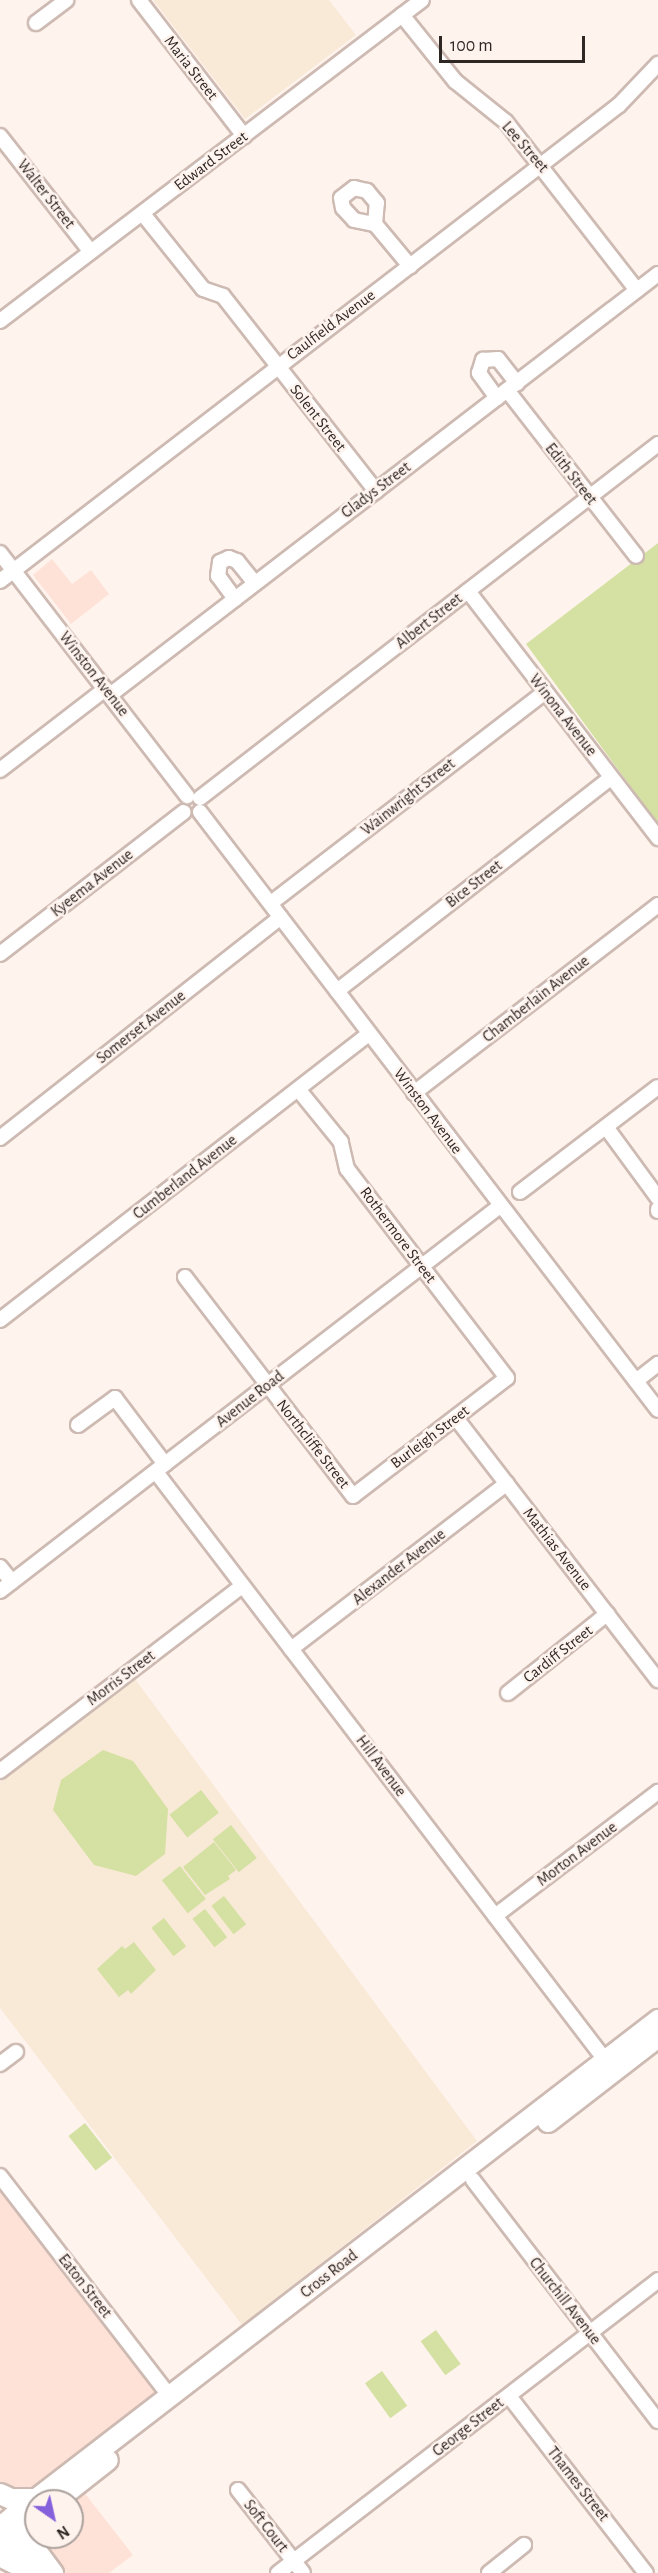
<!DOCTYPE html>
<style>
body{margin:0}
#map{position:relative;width:658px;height:2573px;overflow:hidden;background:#fff3ee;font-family:"Alegreya Sans",sans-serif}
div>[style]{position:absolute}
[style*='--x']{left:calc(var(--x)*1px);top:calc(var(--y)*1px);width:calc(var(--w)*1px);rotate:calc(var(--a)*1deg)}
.built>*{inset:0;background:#fee2d7}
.education>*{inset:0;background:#f9e9d7}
.green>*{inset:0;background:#d5e1a2;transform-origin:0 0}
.roads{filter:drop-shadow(2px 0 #cdbab2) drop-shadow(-2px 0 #cdbab2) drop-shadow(0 2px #cdbab2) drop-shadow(0 -2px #cdbab2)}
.minor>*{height:14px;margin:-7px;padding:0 7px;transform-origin:7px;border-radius:7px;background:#fff}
.major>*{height:18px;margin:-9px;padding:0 9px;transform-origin:9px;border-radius:9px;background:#fff}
.highway>*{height:20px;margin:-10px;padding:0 10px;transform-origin:10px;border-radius:10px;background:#fff}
span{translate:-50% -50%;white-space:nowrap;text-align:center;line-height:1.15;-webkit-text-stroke:5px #fff3ee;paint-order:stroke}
.street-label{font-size:16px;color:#2e2724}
.north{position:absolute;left:24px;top:2489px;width:60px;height:60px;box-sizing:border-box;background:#fff3ee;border:2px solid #aba19d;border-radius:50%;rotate:146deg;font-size:16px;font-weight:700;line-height:24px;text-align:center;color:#2e2724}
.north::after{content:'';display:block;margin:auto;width:21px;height:27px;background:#8661dc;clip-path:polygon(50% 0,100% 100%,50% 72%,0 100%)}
.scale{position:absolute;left:439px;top:36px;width:146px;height:27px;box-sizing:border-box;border:3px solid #2e2724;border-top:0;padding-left:8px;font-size:18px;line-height:21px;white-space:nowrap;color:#2e2724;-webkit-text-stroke:4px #fff3ee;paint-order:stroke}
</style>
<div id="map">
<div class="built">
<i style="clip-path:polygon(52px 559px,72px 584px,91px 570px,109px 594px,71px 624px,33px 575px)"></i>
<i style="clip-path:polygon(0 2186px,154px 2388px,153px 2400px,25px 2492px,0 2487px)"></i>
<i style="clip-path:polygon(83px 2491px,133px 2555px,109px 2573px,63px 2573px,42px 2544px,43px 2537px,72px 2537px,71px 2501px)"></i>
</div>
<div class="education">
<i style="clip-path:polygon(153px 0,329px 0,356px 35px,245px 119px)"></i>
<i style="clip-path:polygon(135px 1679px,477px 2141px,242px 2325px,0 2008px,0 1782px)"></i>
</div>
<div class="green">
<i style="clip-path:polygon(658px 543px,658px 824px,526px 644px)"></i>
<i style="clip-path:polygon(103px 1750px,133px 1761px,168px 1809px,165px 1854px,136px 1876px,94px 1865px,53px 1810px,61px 1780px)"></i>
<i style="left:201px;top:1790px;width:29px;height:40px;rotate:52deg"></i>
<i style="left:231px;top:1825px;width:42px;height:23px;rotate:52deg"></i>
<i style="clip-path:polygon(214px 1842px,236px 1870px,228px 1876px,230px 1879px,205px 1895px,183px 1867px)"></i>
<i style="left:180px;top:1866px;width:42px;height:23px;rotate:52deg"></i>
<i style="left:224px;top:1896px;width:36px;height:16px;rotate:52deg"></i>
<i style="left:205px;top:1909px;width:36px;height:16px;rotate:52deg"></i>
<i style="left:164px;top:1918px;width:36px;height:16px;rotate:52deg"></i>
<i style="clip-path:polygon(134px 1942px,156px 1970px,131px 1994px,128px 1990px,119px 1997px,97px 1969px,122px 1946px,125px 1949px)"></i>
<i style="left:85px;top:2123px;width:44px;height:21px;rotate:52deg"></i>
<i style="left:436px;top:2330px;width:42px;height:19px;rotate:54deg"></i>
<i style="left:382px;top:2371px;width:43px;height:21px;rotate:54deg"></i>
</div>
<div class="roads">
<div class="minor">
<i style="--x:139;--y:0;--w:172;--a:52.3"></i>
<i style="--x:402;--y:15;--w:85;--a:51.2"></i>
<i style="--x:455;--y:81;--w:65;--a:38.8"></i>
<i style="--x:506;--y:122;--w:213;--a:52.1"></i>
<i style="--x:36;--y:23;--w:38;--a:-37"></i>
<i style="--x:0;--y:136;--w:147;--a:51.9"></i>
<i style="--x:143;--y:214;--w:96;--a:51.3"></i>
<i style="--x:203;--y:289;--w:21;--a:19"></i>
<i style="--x:223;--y:296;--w:248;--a:51.9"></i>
<i style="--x:375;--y:224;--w:21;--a:-85"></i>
<i style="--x:377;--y:203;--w:16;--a:-130"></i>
<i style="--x:367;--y:191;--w:13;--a:-167"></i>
<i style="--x:354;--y:188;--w:16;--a:142"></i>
<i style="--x:341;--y:198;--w:10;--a:79"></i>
<i style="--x:343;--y:208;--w:16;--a:47"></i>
<i style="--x:354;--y:220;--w:21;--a:11"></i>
<i style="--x:375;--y:224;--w:55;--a:50.2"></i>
<i style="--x:0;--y:321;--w:530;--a:-37.26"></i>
<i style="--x:507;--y:390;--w:210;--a:52.1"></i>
<i style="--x:497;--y:398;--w:31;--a:-126"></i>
<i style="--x:479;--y:373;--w:14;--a:-73"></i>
<i style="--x:483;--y:360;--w:15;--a:-4"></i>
<i style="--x:498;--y:359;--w:31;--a:52"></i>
<i style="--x:0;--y:553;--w:307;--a:52.4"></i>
<i style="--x:0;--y:581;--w:781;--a:-37.56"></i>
<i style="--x:619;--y:105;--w:57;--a:-46.4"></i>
<i style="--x:468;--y:591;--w:312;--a:52.4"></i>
<i style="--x:235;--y:599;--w:29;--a:-126"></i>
<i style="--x:218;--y:576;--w:14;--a:-82"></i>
<i style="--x:220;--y:562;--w:10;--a:-24"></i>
<i style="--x:229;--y:558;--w:9;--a:21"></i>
<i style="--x:237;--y:561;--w:28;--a:51"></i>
<i style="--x:110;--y:695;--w:691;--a:-37.53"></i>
<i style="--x:0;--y:770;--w:133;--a:-37.6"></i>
<i style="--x:200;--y:798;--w:579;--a:-37.7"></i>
<i style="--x:200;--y:812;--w:753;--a:52.55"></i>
<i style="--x:271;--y:903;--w:346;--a:-37.6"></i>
<i style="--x:0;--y:954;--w:232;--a:-37.7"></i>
<i style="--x:337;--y:991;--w:347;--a:-37.9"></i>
<i style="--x:414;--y:1093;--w:308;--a:-37.6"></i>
<i style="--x:606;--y:1127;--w:88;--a:53.8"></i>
<i style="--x:0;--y:1138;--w:357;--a:-38.2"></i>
<i style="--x:520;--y:1192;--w:173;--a:-37.3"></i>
<i style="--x:658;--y:1209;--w:2;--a:90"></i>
<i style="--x:185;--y:1277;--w:276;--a:52.5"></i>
<i style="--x:353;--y:1496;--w:194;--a:-37.5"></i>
<i style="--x:507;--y:1378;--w:263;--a:-127.4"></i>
<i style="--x:347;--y:1169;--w:28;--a:-103"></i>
<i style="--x:341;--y:1142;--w:68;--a:-129.1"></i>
<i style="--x:0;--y:1320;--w:467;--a:-37.8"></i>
<i style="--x:636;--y:1381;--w:28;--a:-38"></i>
<i style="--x:456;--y:1418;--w:331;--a:52.4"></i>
<i style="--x:78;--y:1425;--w:46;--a:-36.1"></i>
<i style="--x:115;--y:1398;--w:83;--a:52.9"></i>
<i style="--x:156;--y:1472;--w:740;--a:52.63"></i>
<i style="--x:0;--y:1567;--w:19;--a:51"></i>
<i style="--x:0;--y:1591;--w:631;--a:-37.6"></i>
<i style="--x:291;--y:1649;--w:272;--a:-37.5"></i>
<i style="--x:508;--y:1693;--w:127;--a:-38.6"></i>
<i style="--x:0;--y:1771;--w:305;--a:-37.4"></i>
<i style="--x:495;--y:1916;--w:205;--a:-37.3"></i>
<i style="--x:0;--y:2064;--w:20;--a:-37"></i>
<i style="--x:0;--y:2176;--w:279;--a:52.4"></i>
<i style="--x:473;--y:2180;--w:304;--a:52.5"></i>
<i style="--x:509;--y:2396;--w:224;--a:52.3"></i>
<i style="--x:238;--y:2490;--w:105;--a:51.9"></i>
<i style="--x:278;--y:2573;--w:480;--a:-37.6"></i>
<i style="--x:489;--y:2573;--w:45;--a:-38.7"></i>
</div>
<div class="major">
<i style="--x:12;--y:2516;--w:71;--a:53.6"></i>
<i style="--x:0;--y:2528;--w:58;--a:50.6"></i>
</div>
<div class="highway">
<i style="--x:548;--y:2122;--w:139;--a:-37.7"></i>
<i style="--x:0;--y:2494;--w:12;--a:24"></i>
<i style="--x:11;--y:2499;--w:26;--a:0"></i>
<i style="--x:56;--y:2501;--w:66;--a:-38.3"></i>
<i style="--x:0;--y:2527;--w:831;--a:-37.61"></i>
<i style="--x:0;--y:2544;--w:46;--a:-37.9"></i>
<i style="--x:0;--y:2556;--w:38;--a:27"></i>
</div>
</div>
<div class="street-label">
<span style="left:191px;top:68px;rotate:52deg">Maria Street</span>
<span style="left:525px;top:147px;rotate:49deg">Lee Street</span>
<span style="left:211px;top:161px;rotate:-37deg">Edward Street</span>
<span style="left:46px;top:194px;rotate:52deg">Walter Street</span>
<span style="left:331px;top:325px;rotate:-37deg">Caulfield Avenue</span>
<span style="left:318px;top:418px;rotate:52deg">Solent Street</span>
<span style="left:571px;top:474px;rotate:52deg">Edith Street</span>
<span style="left:376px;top:490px;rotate:-37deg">Gladys Street</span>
<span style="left:429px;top:621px;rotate:-38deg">Albert Street</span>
<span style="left:94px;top:674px;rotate:52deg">Winston Avenue</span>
<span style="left:563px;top:715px;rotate:52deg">Winona Avenue</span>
<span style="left:408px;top:797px;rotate:-38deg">Wainwright Street</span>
<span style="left:92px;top:883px;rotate:-38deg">Kyeema Avenue</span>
<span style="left:474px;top:884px;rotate:-38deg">Bice Street</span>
<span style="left:536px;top:999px;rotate:-38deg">Chamberlain Avenue</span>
<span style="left:141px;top:1027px;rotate:-38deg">Somerset Avenue</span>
<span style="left:428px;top:1111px;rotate:53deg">Winston Avenue</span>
<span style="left:185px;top:1177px;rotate:-38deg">Cumberland Avenue</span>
<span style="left:398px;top:1235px;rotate:53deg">Rothermore Street</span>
<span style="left:250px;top:1399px;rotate:-38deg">Avenue Road</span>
<span style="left:430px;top:1437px;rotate:-37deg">Burleigh Street</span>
<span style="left:313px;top:1444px;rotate:52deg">Northcliffe Street</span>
<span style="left:557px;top:1549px;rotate:52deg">Mathias Avenue</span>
<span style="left:399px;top:1567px;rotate:-38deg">Alexander Avenue</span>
<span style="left:558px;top:1654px;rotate:-38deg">Cardiff Street</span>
<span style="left:121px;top:1678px;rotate:-37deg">Morris Street</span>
<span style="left:381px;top:1766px;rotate:53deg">Hill Avenue</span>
<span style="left:577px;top:1854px;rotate:-37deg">Morton Avenue</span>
<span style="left:329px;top:2274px;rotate:-38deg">Cross Road</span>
<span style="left:85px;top:2286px;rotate:52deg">Eaton Street</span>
<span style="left:565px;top:2301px;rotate:52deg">Churchill Avenue</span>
<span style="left:468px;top:2427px;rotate:-38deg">George Street</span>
<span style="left:578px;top:2484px;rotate:52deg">Thames Street</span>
<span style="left:266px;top:2526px;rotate:52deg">Soft Court</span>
</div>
<div class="north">N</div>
<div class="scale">100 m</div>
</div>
